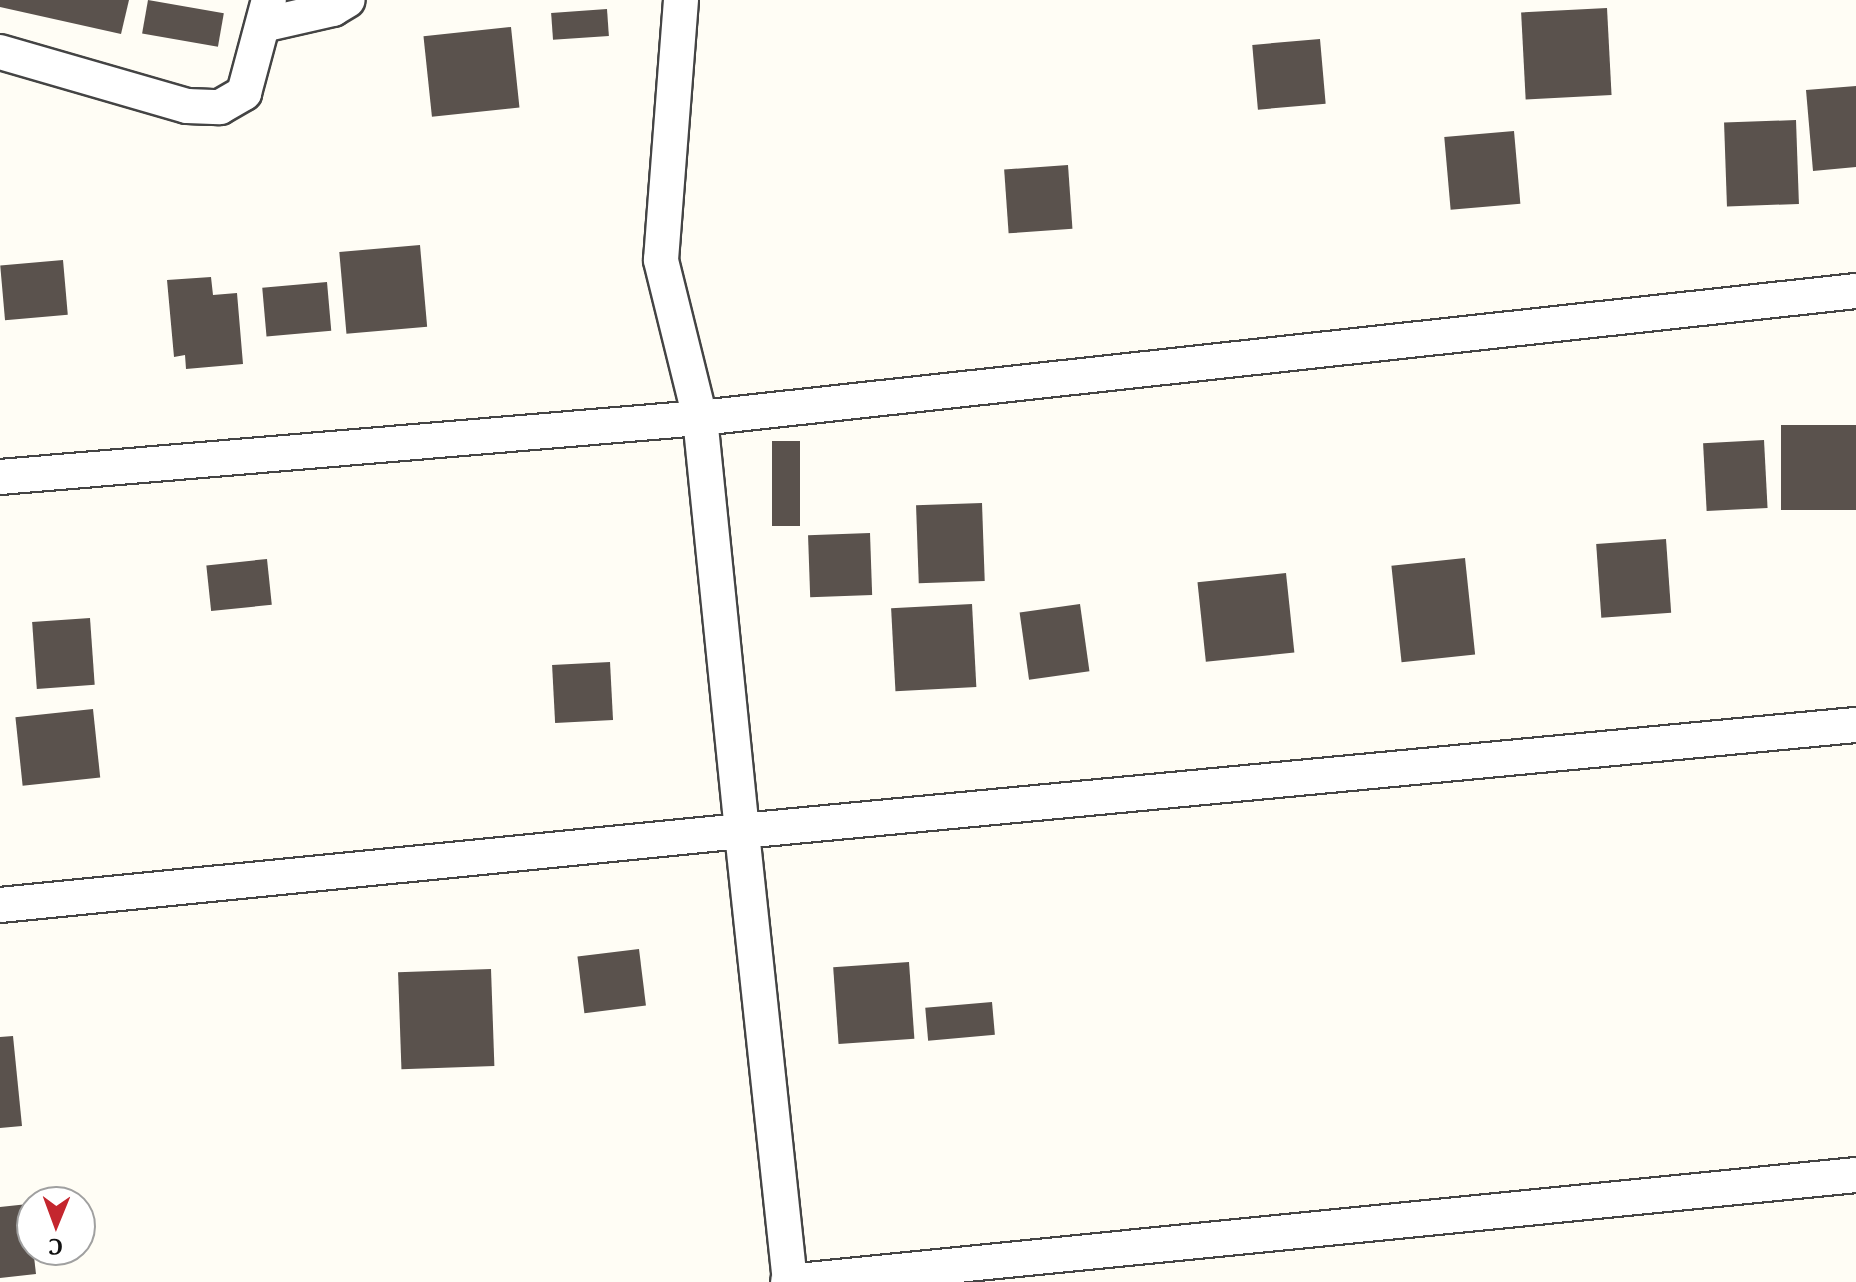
<!DOCTYPE html>
<meta charset="utf-8">
<style>
body{margin:0}
#map{position:relative;width:1856px;height:1282px;overflow:hidden;background:#fffdf5;font-family:"Noto Serif",serif}
div>[style]{position:absolute}
[style*='--x']{left:calc(var(--x)*1px);top:calc(var(--y)*1px);width:calc(var(--w)*1px);rotate:calc(var(--a)*1deg)}
.building>*{inset:0;background:#5a524d;transform-origin:0 0}
.roads{filter:drop-shadow(2px 0 #444) drop-shadow(-2px 0 #444) drop-shadow(0 2px #444) drop-shadow(0 -2px #444)}
.minor>*{height:34px;margin:-17px;padding:0 17px;transform-origin:17px;border-radius:17px;background:#fff}
span{translate:-50% -50%;white-space:nowrap;text-align:center;line-height:1.15;-webkit-text-stroke:8px #fff;paint-order:stroke}
.north{position:absolute;left:16px;top:1186px;width:80px;height:80px;box-sizing:border-box;background:#fff;border:2px solid #a0a0a0;border-radius:50%;rotate:181deg;font-size:22px;font-weight:700;line-height:32px;text-align:center;color:#111}
.north::after{content:'';display:block;margin:auto;width:28px;height:36px;background:#c4262e;clip-path:polygon(50% 0,100% 100%,50% 72%,0 100%)}
</style>
<div id="map">
<div class="building">
<i style="clip-path:polygon(0 0,129px 0,121px 34px,0 7px)"></i>
<i style="left:148px;top:0;width:77px;height:34px;rotate:10deg"></i>
<i style="left:1607px;top:8px;width:87px;height:86px;rotate:87deg"></i>
<i style="left:607px;top:9px;width:27px;height:56px;rotate:86deg"></i>
<i style="left:511px;top:27px;width:81px;height:88px;rotate:84deg"></i>
<i style="left:1320px;top:39px;width:65px;height:68px;rotate:85deg"></i>
<i style="clip-path:polygon(1856px 86px,1856px 167px,1813px 171px,1806px 90px)"></i>
<i style="left:1796px;top:120px;width:84px;height:72px;rotate:88deg"></i>
<i style="left:1514px;top:131px;width:73px;height:70px;rotate:85deg"></i>
<i style="left:1068px;top:165px;width:64px;height:64px;rotate:86deg"></i>
<i style="left:420px;top:245px;width:82px;height:81px;rotate:85deg"></i>
<i style="left:63px;top:260px;width:55px;height:63px;rotate:85deg"></i>
<i style="clip-path:polygon(211px 277px,213px 295px,237px 293px,243px 364px,186px 369px,185px 355px,174px 357px,167px 280px)"></i>
<i style="left:327px;top:282px;width:49px;height:65px;rotate:85deg"></i>
<i style="left:1856px;top:425px;width:85px;height:75px;rotate:90deg"></i>
<i style="left:1764px;top:440px;width:68px;height:61px;rotate:87deg"></i>
<i style="left:772px;top:441px;width:28px;height:85px"></i>
<i style="left:982px;top:503px;width:78px;height:66px;rotate:88deg"></i>
<i style="left:870px;top:533px;width:62px;height:62px;rotate:88deg"></i>
<i style="left:1666px;top:539px;width:74px;height:70px;rotate:86deg"></i>
<i style="left:1465px;top:558px;width:97px;height:74px;rotate:84deg"></i>
<i style="left:267px;top:559px;width:46px;height:61px;rotate:84deg"></i>
<i style="left:1286px;top:573px;width:80px;height:89px;rotate:84deg"></i>
<i style="left:972px;top:604px;width:83px;height:81px;rotate:87deg"></i>
<i style="left:1080px;top:604px;width:68px;height:61px;rotate:82deg"></i>
<i style="left:90px;top:618px;width:67px;height:58px;rotate:86deg"></i>
<i style="left:610px;top:662px;width:58px;height:58px;rotate:87deg"></i>
<i style="left:93px;top:709px;width:69px;height:78px;rotate:84deg"></i>
<i style="left:639px;top:949px;width:57px;height:62px;rotate:83deg"></i>
<i style="left:909px;top:962px;width:77px;height:76px;rotate:86deg"></i>
<i style="left:491px;top:969px;width:97px;height:93px;rotate:88deg"></i>
<i style="left:992px;top:1002px;width:33px;height:67px;rotate:85deg"></i>
<i style="clip-path:polygon(13px 1036px,22px 1126px,0 1128px,0 1037px)"></i>
<i style="clip-path:polygon(28px 1204px,36px 1274px,0 1278px,0 1207px)"></i>
</div>
<div class="roads">
<div class="minor">
<i style="--x:263;--y:25;--w:72;--a:-12.9"></i>
<i style="--x:333;--y:9;--w:17;--a:-31"></i>
<i style="--x:0;--y:52;--w:195;--a:16.1"></i>
<i style="--x:187;--y:106;--w:33;--a:2"></i>
<i style="--x:220;--y:107;--w:28;--a:-30"></i>
<i style="--x:244;--y:93;--w:96;--a:-75"></i>
<i style="--x:0;--y:477;--w:702;--a:-4.82"></i>
<i style="--x:700;--y:418;--w:1163;--a:-6.27"></i>
<i style="--x:0;--y:905;--w:746;--a:-5.7"></i>
<i style="--x:742;--y:831;--w:415;--a:-95.8"></i>
<i style="--x:700;--y:418;--w:163;--a:-103.9"></i>
<i style="--x:661;--y:260;--w:261;--a:-85.6"></i>
<i style="--x:788;--y:1282;--w:1073;--a:-5.72"></i>
<i style="--x:790;--y:1282;--w:454;--a:-96.1"></i>
<i style="--x:742;--y:831;--w:1119;--a:-5.44"></i>
</div>
</div>
<div class="north">С</div>
</div>
